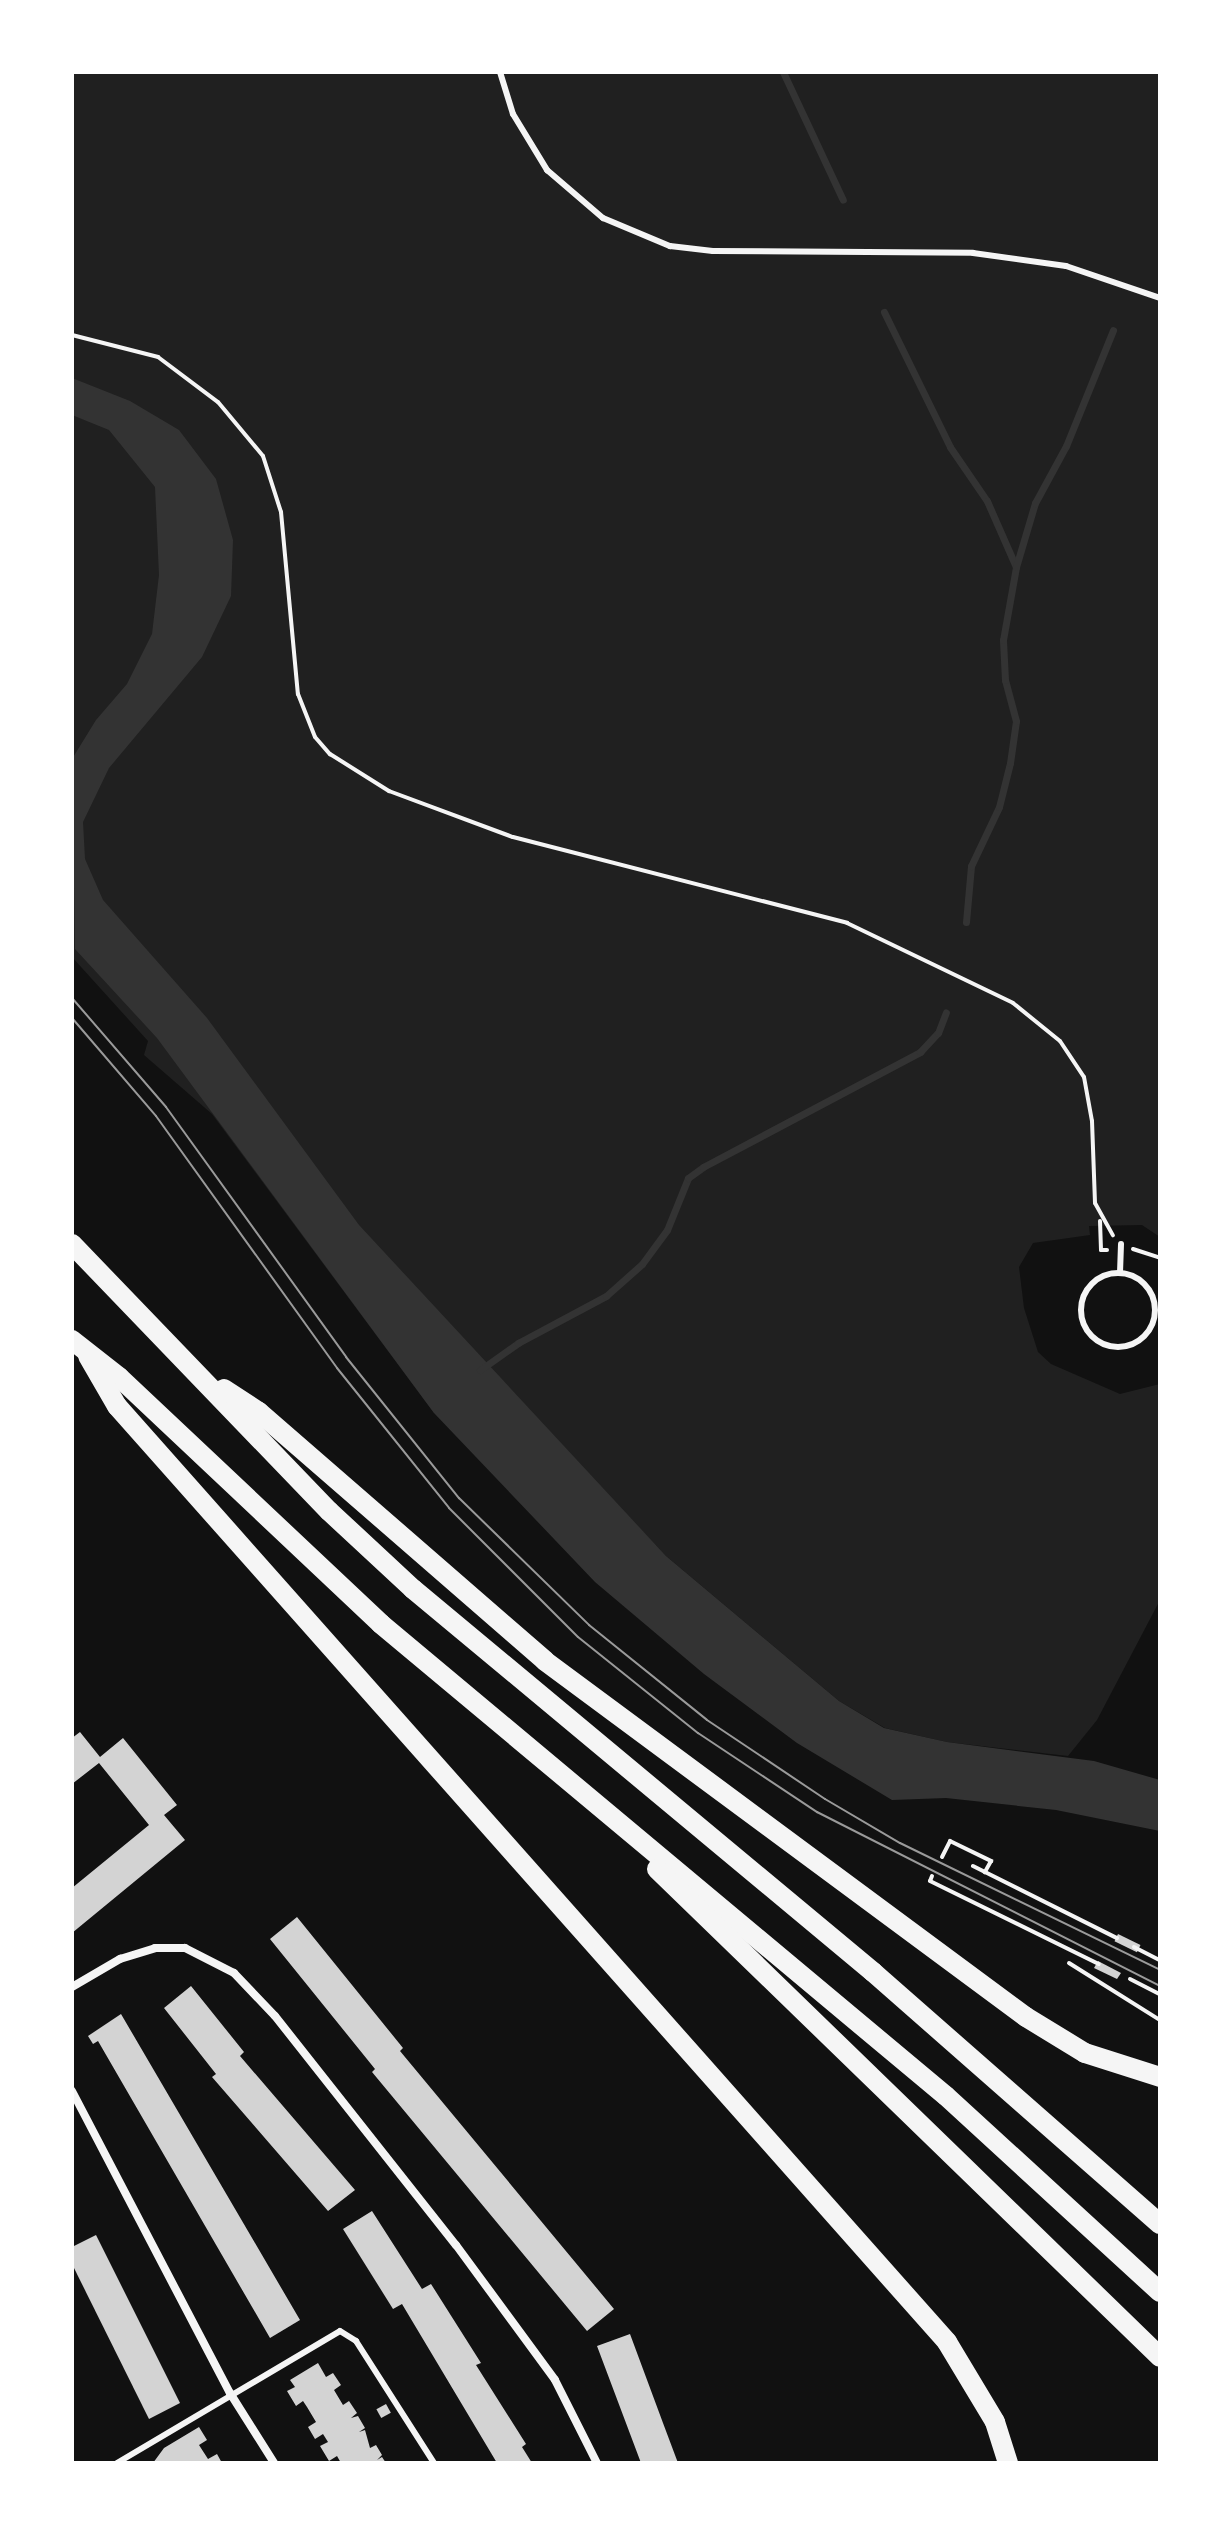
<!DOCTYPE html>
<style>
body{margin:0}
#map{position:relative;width:1232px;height:2535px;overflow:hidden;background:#111;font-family:Mulish,sans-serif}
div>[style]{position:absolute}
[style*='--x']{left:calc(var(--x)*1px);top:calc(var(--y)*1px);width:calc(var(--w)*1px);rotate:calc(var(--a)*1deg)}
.green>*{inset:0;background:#202020}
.water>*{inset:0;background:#333}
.stream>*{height:7px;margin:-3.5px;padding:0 3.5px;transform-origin:3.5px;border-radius:3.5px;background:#333}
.building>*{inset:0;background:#d3d3d3;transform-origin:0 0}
.path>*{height:4px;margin:-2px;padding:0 2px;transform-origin:2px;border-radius:2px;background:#f5f5f5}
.service>*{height:6px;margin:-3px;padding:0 3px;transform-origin:3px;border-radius:3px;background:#f5f5f5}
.service>.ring{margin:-3px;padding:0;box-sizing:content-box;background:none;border:6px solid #f5f5f5;border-radius:50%}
.minor>*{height:8px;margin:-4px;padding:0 4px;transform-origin:4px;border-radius:4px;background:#f5f5f5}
.motorway>*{height:20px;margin:-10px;padding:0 10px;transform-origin:10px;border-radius:10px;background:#f5f5f5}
.tram>*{height:2px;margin:-1px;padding:0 1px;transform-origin:1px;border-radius:1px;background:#9a9a9a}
span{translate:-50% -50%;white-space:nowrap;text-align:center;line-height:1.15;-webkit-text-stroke:6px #fff;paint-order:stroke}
.frame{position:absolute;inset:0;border:74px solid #fff;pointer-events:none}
</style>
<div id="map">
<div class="green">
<i style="clip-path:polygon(72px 72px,1160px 72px,1160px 1237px,1142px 1225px,1089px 1226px,1090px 1235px,1033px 1243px,1019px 1267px,1024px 1308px,1038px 1352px,1051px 1364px,1120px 1394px,1160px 1384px,1160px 1600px,1097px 1720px,1068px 1756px,947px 1742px,885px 1728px,839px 1701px,666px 1556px,542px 1426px,434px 1413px,212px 1114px,144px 1055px,148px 1041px,72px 957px)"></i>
</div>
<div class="water">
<i style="clip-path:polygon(72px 378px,130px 401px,179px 430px,216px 479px,233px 540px,231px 596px,202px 657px,109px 768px,83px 822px,85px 859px,103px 900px,207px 1018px,359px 1225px,666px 1556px,839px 1701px,884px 1728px,947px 1742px,1094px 1761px,1160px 1780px,1160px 1831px,1056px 1810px,946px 1798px,892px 1800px,797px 1743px,704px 1674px,595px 1582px,434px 1413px,157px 1038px,75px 949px,72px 759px,96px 720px,127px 684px,152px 634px,159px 575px,155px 487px,109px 430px,72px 415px)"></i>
</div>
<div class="stream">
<i style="--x:783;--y:72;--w:141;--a:64.9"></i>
<i style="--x:884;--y:312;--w:150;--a:63.9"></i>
<i style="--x:950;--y:447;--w:65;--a:55.6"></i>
<i style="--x:987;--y:501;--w:72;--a:66.3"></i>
<i style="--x:966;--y:922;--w:56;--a:-84.9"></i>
<i style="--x:971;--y:866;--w:65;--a:-64.6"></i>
<i style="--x:999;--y:807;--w:45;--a:-76"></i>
<i style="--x:1010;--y:763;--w:42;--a:-81.9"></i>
<i style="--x:1016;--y:721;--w:42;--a:-105"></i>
<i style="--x:1005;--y:680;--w:40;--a:-92.9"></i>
<i style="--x:1003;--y:640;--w:74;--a:-79.9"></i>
<i style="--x:1016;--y:567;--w:67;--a:-73.5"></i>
<i style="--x:1035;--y:503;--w:65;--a:-61.5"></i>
<i style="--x:1066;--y:446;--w:125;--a:-67.9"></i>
<i style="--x:480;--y:1370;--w:47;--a:-35.4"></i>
<i style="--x:518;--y:1343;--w:100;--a:-28.1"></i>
<i style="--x:606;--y:1296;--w:48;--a:-41.6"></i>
<i style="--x:642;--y:1264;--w:42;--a:-53.7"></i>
<i style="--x:667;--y:1230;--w:56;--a:-68"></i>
<i style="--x:688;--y:1178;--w:19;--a:-36"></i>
<i style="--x:703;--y:1167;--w:246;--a:-27.9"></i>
<i style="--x:920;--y:1052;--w:26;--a:-47"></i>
<i style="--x:938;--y:1033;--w:22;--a:-69"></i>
</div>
<div class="building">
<i style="clip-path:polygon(80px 1732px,100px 1757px,123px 1738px,177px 1805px,164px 1815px,185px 1840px,72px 1933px,72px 1888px,149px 1825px,99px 1763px,72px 1784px,72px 1738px)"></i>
<i style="clip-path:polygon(297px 1917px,403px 2048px,400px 2051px,614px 2309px,587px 2331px,372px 2072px,375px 2069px,270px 1939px)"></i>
<i style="left:1118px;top:1934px;width:25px;height:8px;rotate:26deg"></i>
<i style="clip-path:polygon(1098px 1961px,1121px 1973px,1117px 1979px,1094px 1968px)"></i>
<i style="clip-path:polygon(191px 1986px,244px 2052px,240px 2056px,355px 2190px,328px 2211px,212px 2077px,216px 2074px,164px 2008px)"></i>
<i style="clip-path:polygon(121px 2014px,300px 2320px,270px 2338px,98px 2041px,93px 2044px,88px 2036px)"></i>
<i style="clip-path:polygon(372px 2211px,422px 2289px,431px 2284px,481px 2363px,476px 2365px,526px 2444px,522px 2447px,532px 2463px,497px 2463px,402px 2304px,393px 2309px,343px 2229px)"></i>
<i style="clip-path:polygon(96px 2235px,180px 2403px,149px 2419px,72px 2264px,72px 2247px)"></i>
<i style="clip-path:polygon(630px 2334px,663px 2423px,678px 2463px,641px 2463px,597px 2346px)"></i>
<i style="clip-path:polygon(318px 2363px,326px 2377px,333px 2373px,341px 2385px,334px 2390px,343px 2405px,349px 2401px,357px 2413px,351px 2418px,358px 2416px,365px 2428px,359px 2432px,365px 2430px,370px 2448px,376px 2445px,382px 2455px,377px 2460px,382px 2457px,386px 2463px,341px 2463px,337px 2456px,329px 2461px,320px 2446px,328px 2442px,323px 2434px,315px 2439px,308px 2427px,316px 2422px,307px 2407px,303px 2401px,296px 2406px,287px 2391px,295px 2387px,290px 2380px)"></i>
<i style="left:386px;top:2404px;width:10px;height:11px;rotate:61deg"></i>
<i style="clip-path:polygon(199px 2427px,207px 2440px,199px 2445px,208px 2459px,217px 2454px,222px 2463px,153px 2463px,164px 2448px)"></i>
</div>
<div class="path">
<i style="--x:72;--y:335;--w:89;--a:14.3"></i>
<i style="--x:158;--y:357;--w:75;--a:36.9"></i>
<i style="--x:218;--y:402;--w:70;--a:50.2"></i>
<i style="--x:263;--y:456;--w:59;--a:72.2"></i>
<i style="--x:281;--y:512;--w:183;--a:84.7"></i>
<i style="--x:298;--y:694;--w:46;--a:68.4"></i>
<i style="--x:315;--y:737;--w:23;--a:49"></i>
<i style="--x:330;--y:754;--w:70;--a:32.1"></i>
<i style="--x:389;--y:791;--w:132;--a:20.4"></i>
<i style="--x:513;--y:837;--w:345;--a:14.4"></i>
<i style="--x:847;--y:923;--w:184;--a:25.7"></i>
<i style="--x:1013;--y:1003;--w:60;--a:39"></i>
<i style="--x:1060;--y:1041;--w:43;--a:56.3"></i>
<i style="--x:1084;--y:1077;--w:45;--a:79.7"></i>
<i style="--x:1092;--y:1121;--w:82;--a:87.9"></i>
<i style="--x:1095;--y:1203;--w:37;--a:61"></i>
<i style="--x:1100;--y:1221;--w:29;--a:88"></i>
<i style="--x:1101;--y:1250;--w:6;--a:0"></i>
<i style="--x:1133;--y:1249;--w:28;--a:18"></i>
<i style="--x:942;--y:1857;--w:18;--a:-63"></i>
<i style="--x:950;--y:1841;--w:46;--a:26"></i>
<i style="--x:991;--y:1861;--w:13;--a:119"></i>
<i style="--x:973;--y:1866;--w:161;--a:26.6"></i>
<i style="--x:932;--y:1876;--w:5;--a:112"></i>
<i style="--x:930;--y:1881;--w:188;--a:26.2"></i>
<i style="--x:1134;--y:1947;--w:29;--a:27"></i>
<i style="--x:1069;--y:1963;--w:107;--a:32.1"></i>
<i style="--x:1130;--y:1979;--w:34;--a:27"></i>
</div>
<div class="service">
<i style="--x:500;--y:72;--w:44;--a:72.8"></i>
<i style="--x:513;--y:114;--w:66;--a:58.7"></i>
<i style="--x:547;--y:170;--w:74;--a:40.6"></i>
<i style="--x:603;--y:218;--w:73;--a:22.7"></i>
<i style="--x:670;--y:246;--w:43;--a:6.6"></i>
<i style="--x:713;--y:251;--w:260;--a:0.4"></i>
<i style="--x:973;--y:253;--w:94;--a:8"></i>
<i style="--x:1066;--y:266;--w:99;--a:18.8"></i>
<i style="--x:1120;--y:1273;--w:29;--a:-88"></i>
<i class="ring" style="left:1081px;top:1273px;width:68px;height:68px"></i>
<i style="--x:117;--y:2463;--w:259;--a:-30.6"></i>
<i style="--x:340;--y:2331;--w:19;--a:32"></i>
<i style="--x:356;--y:2341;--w:145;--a:57.4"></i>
</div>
<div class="minor">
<i style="--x:72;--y:1987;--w:56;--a:-30.3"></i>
<i style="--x:120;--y:1959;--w:37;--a:-17"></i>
<i style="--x:155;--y:1948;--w:30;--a:0"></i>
<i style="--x:185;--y:1948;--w:55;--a:27"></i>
<i style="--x:234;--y:1973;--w:59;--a:46.4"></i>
<i style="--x:275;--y:2016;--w:292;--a:51.7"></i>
<i style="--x:456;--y:2245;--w:167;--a:53.7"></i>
<i style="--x:555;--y:2380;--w:93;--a:63.2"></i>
<i style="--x:72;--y:2091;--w:341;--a:62.4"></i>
<i style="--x:230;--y:2393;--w:83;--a:57.8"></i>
</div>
<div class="motorway">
<i style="--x:72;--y:1244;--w:371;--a:46.1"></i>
<i style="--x:329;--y:1511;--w:115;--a:42.9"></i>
<i style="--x:413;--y:1589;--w:599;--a:39.78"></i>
<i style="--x:873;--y:1972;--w:382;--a:41.3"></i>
<i style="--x:72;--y:1340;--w:60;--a:38.2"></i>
<i style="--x:119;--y:1377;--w:360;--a:43.3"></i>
<i style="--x:381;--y:1624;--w:736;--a:39.88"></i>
<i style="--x:946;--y:2096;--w:290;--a:42.5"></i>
<i style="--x:88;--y:1356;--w:58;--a:59.9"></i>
<i style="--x:117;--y:1406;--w:1251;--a:48.43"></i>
<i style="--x:947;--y:2342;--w:93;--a:59"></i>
<i style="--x:995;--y:2422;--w:43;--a:72.4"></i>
<i style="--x:224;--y:1389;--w:42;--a:33.3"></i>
<i style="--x:259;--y:1412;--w:379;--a:41"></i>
<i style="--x:545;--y:1661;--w:598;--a:36.51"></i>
<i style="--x:1026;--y:2017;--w:69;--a:31.4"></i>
<i style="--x:1085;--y:2053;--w:79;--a:17.7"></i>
<i style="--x:657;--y:1869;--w:701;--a:44.13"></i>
</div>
<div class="tram">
<i style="--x:72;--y:998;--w:144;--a:49.2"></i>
<i style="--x:166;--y:1107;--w:308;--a:54.2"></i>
<i style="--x:346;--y:1357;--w:181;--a:51.3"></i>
<i style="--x:459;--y:1498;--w:182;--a:44.3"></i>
<i style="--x:589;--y:1625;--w:151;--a:38.8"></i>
<i style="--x:707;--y:1720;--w:142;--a:33.8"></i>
<i style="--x:825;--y:1799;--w:87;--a:30.4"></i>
<i style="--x:900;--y:1843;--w:289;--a:26"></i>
<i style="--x:72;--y:1018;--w:129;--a:49.4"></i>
<i style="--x:156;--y:1116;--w:310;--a:54.3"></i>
<i style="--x:337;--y:1368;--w:179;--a:51.3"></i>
<i style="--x:449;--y:1508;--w:182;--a:45"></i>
<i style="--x:578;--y:1637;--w:154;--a:38.7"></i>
<i style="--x:698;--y:1733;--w:143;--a:33.6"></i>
<i style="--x:817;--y:1812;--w:385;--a:26.9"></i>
</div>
<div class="frame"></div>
</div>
